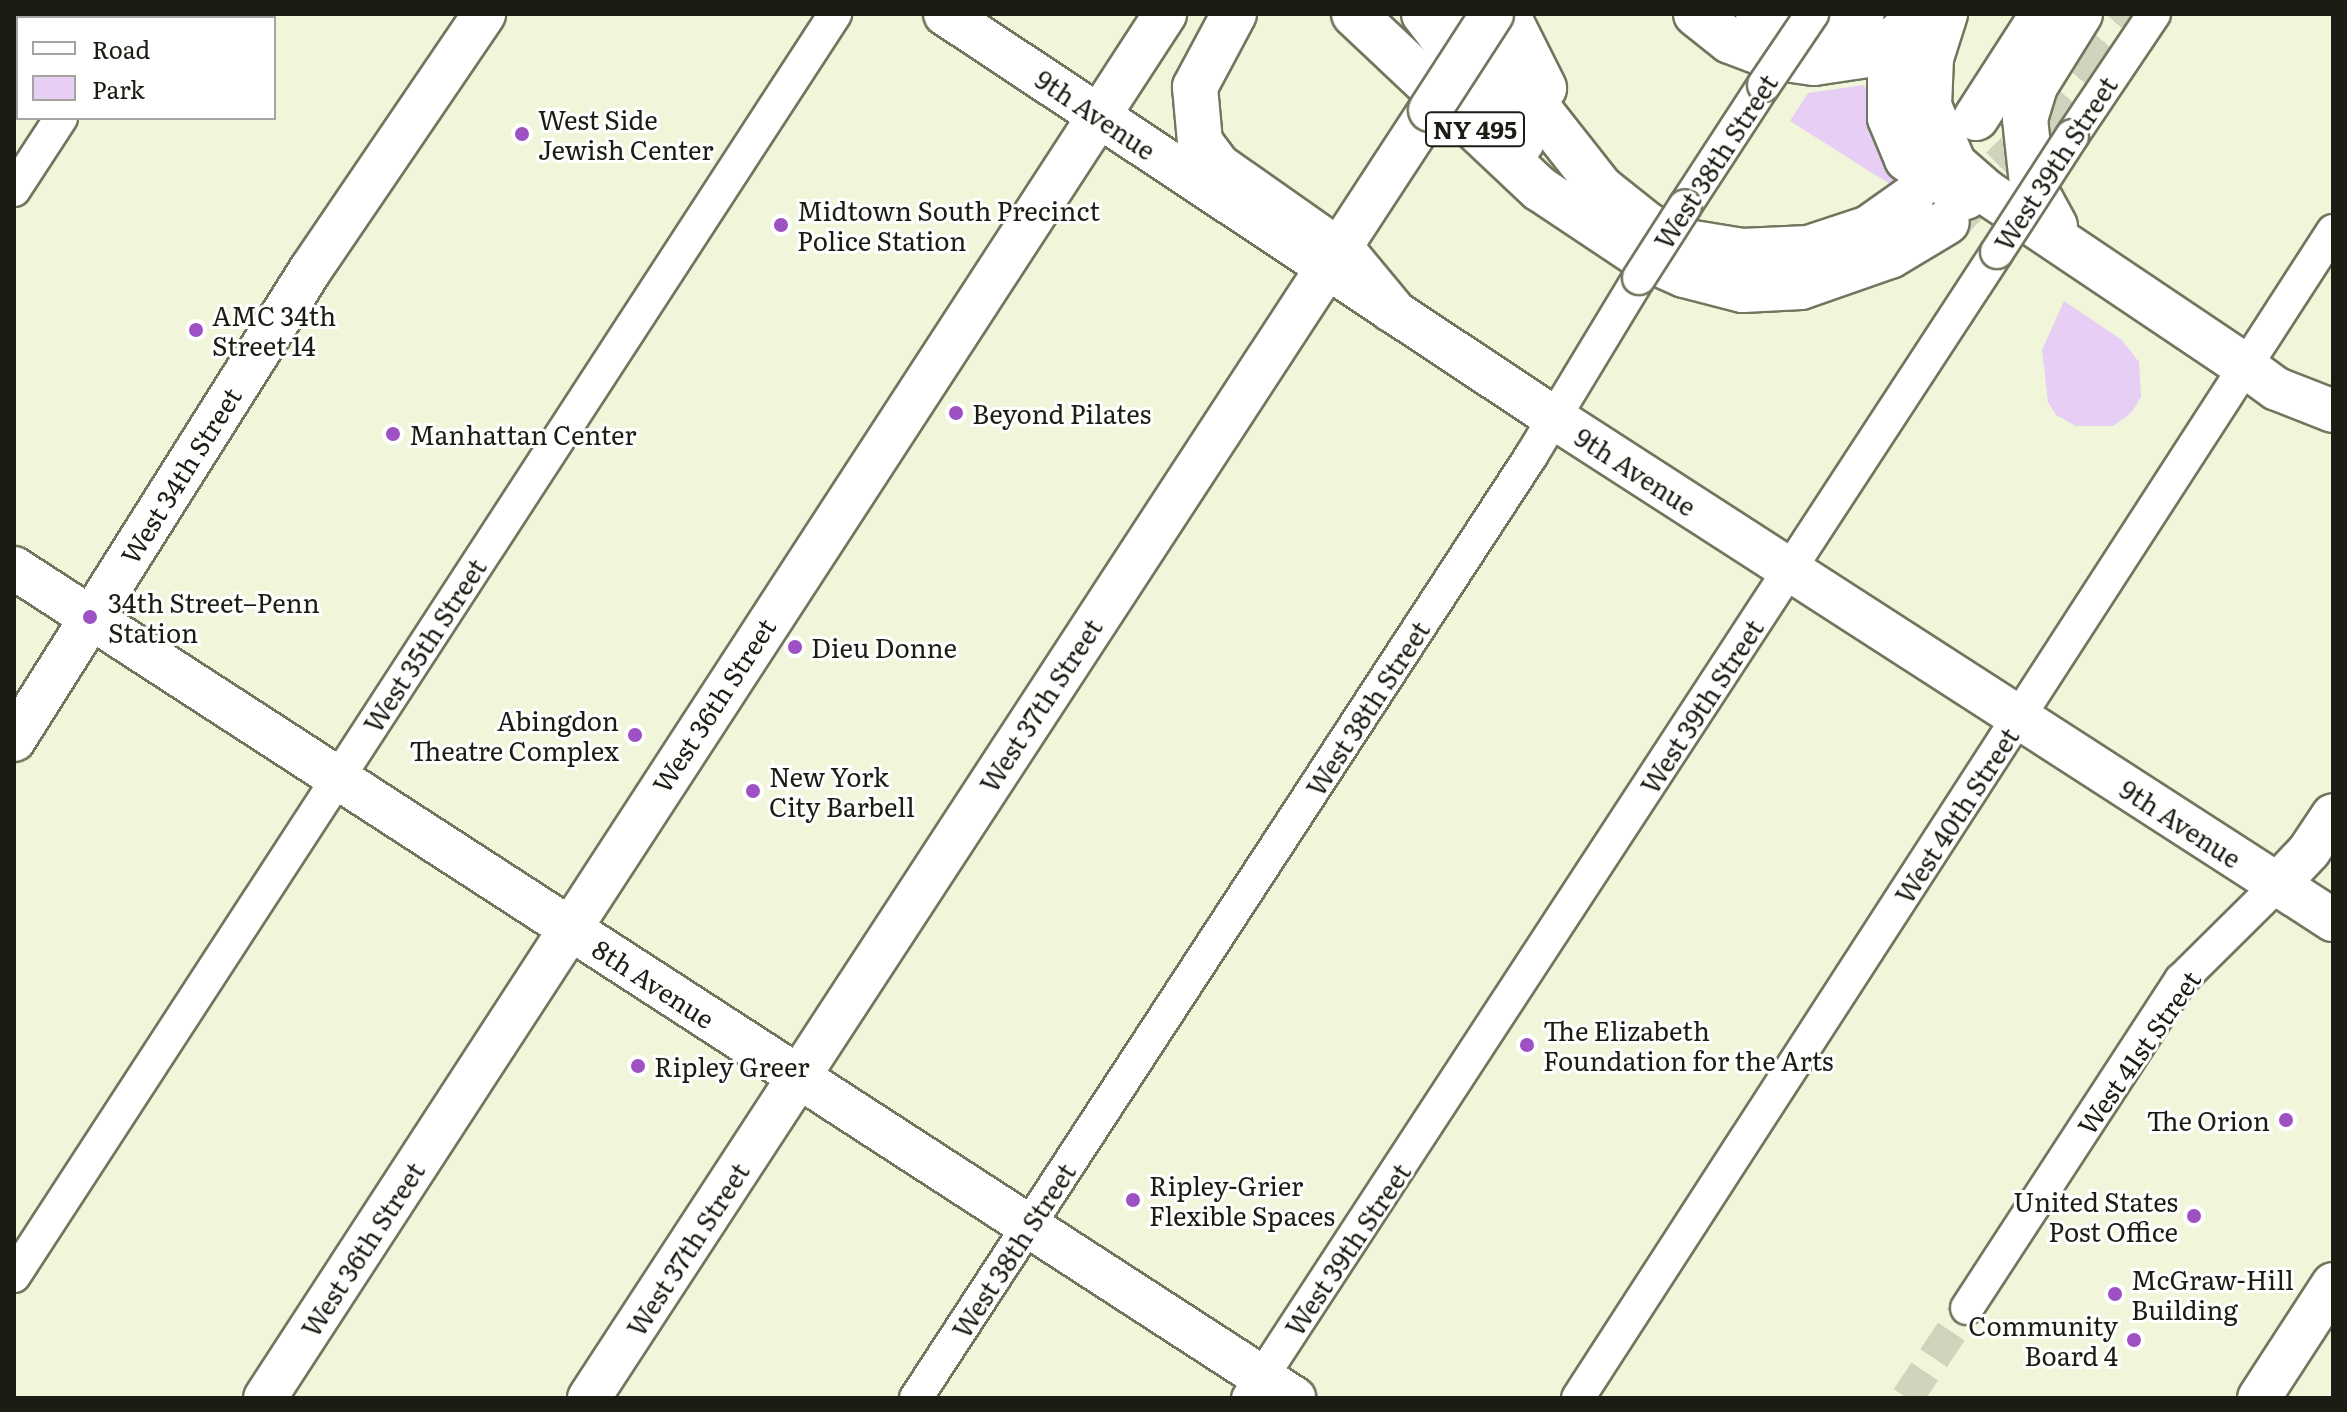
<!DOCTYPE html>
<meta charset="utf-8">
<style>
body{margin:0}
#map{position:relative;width:2347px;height:1412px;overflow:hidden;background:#f1f5da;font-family:Literata,serif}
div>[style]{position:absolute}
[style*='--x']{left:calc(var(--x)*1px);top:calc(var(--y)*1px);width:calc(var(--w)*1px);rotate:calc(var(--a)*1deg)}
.green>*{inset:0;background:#e7cef4}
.minor-tunnel>*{height:32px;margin-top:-16px;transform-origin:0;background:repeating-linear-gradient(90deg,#d1d4bc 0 32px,transparent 0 48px)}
.highway-tunnel>*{height:44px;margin-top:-22px;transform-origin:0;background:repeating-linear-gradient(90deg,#d1d4bc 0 44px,transparent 0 66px)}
.roads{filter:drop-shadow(2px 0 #72765e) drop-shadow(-2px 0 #72765e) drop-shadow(0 2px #72765e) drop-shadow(0 -2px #72765e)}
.minor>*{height:32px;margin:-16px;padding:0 16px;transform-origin:16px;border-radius:16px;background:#fff}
.major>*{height:42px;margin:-21px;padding:0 21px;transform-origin:21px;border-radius:21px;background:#fff}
.highway>*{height:44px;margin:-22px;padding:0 22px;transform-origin:22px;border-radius:22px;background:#fff}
.bridges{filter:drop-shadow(2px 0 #72765e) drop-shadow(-2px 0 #72765e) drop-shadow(0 2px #72765e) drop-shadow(0 -2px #72765e)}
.minor-bridge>*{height:32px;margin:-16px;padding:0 16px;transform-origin:16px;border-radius:16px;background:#fff}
.major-bridge>*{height:42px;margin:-21px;padding:0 21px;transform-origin:21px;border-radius:21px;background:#fff}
.dots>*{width:22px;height:22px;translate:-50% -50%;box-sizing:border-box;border:4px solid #fff;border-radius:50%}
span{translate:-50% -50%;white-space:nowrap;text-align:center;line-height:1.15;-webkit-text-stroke:6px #fff;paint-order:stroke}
.shield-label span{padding:2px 6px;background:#fff;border:2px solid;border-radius:6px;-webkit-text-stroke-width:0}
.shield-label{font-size:24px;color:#1b1c13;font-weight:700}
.street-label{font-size:26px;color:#1b1c13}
.poi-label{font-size:26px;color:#1b1c13}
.left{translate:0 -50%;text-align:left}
.right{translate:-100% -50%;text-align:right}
.frame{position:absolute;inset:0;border:16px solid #1b1c13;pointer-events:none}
.legend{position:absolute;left:16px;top:16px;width:260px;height:104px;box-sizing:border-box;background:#fff;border:2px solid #a4a4a1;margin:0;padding:10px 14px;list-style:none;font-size:24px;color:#1b1c13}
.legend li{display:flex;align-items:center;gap:16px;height:40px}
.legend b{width:40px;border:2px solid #a4a4a1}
</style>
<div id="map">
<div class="green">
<i style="clip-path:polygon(1864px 85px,1921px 196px,1972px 230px,1969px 234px,1790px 121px,1808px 93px)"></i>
<i style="clip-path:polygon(2064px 301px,2122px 340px,2139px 362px,2141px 397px,2131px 413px,2113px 426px,2076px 426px,2056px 415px,2048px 402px,2042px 350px)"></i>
</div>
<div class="minor-tunnel">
<i style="--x:1907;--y:1398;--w:108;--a:-56.3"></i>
</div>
<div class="highway-tunnel">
<i style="--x:1955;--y:215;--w:119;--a:-45"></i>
<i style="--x:2039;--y:131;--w:155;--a:-49.2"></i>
</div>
<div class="roads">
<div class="minor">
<i style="--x:126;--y:18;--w:4;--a:-63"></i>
<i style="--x:2072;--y:136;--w:147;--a:-56.1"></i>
<i style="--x:14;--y:190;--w:86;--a:-56.9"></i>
<i style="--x:1685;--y:206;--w:145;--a:-56.9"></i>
<i style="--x:14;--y:1276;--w:1506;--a:-56.95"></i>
<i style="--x:1967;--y:1308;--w:392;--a:-56.9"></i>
<i style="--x:2181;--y:980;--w:135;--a:-44.7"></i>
<i style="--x:916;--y:1398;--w:1125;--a:-56.86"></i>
<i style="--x:1531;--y:456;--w:208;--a:-58.8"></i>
<i style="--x:1248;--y:1398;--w:1369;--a:-56.83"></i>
<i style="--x:1578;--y:1398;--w:1390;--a:-57.1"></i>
</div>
<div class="major">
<i style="--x:945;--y:14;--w:729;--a:33.54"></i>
<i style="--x:1553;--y:417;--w:928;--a:32.82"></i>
<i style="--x:2245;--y:366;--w:39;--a:36"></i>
<i style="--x:2277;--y:389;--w:60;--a:21.4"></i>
<i style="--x:14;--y:568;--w:1526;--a:32.96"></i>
<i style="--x:14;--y:740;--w:557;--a:-57.77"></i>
<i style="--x:311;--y:269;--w:308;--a:-55.8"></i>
<i style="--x:2277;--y:885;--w:47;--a:-46.7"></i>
<i style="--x:2309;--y:851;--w:43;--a:-56.3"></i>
<i style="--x:265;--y:1398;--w:1651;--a:-56.96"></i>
<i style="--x:589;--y:1398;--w:1538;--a:-56.86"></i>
<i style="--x:2259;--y:1398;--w:136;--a:-57"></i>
</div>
<div class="highway">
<i style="--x:1234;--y:14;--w:83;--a:118.1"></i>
<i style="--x:1195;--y:87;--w:55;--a:84.8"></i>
<i style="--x:1200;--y:142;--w:30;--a:53"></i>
<i style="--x:1218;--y:166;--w:160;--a:35.1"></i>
<i style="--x:1349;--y:258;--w:67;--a:50.4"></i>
<i style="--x:1354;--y:14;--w:255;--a:43.3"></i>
<i style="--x:1540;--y:189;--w:119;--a:33.7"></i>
<i style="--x:1639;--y:255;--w:49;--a:24"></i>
<i style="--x:1684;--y:275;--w:61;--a:14.3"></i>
<i style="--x:1743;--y:290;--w:58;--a:-3"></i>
<i style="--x:1801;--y:287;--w:94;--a:-19.2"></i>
<i style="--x:1890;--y:256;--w:66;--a:-30.8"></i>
<i style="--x:1424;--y:14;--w:161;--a:52.6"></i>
<i style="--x:1464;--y:14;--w:221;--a:51.8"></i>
<i style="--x:1601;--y:188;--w:61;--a:38.4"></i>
<i style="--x:1649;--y:226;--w:35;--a:25"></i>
<i style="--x:1681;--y:241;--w:62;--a:9.3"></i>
<i style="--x:1742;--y:251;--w:67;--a:-2.6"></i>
<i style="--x:1809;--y:248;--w:63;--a:-18.4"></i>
<i style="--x:1869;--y:228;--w:52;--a:-35.5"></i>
<i style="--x:1507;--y:14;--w:83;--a:63.4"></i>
<i style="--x:1696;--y:14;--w:43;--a:38.5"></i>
<i style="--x:1730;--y:41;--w:45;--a:20.9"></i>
<i style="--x:1772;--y:57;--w:42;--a:8.1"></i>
<i style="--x:1814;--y:63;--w:54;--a:-8.6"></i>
<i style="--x:1867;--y:55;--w:38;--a:-32"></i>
<i style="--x:1758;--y:14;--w:42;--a:9.7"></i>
<i style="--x:1799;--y:21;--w:63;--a:-6.3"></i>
<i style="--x:1911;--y:14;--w:57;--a:111.6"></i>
<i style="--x:1890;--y:67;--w:51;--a:90"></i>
<i style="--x:1890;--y:118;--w:44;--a:67.5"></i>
<i style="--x:1907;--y:159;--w:70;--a:32.8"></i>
<i style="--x:1945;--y:14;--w:46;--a:107.7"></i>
<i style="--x:1931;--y:58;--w:48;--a:92.4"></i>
<i style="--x:1929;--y:106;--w:63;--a:66.7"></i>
<i style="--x:1954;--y:164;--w:43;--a:41.2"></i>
<i style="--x:1986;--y:192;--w:312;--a:33.9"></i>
<i style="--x:1976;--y:118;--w:124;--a:-57.2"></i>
<i style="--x:2055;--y:226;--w:48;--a:-118.7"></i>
<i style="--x:2032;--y:184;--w:65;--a:-96.1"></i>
<i style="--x:2025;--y:119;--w:34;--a:-73"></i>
<i style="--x:2035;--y:86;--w:85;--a:-58"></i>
</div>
</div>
<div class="bridges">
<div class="minor-bridge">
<i style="--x:1764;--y:85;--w:86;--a:-55.9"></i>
<i style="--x:1997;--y:252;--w:138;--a:-57.1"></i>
<i style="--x:1639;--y:278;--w:85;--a:-57.4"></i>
</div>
<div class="major-bridge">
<i style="--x:1430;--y:110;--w:114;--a:-57.1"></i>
</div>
</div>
<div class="dots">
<i style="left:522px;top:134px;background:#9e51c2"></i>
<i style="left:781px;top:225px;background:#9e51c2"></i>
<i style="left:196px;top:330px;background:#9e51c2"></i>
<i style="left:956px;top:413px;background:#9e51c2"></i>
<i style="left:393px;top:434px;background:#9e51c2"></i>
<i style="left:90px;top:617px;background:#9e51c2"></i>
<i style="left:795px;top:647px;background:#9e51c2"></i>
<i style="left:635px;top:735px;background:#9e51c2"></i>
<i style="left:753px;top:791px;background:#9e51c2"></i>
<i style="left:1527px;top:1045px;background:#9e51c2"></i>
<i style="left:638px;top:1066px;background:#9e51c2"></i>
<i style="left:2286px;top:1120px;background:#9e51c2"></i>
<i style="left:1133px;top:1200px;background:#9e51c2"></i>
<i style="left:2194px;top:1216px;background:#9e51c2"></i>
<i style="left:2115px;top:1294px;background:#9e51c2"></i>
<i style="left:2134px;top:1340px;background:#9e51c2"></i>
</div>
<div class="shield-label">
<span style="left:1475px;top:129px">NY 495</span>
</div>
<div class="street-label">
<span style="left:1096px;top:114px;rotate:34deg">9th Avenue</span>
<span style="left:1715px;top:161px;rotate:-57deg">West 38th Street</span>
<span style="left:2055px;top:163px;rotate:-57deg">West 39th Street</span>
<span style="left:1636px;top:471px;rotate:33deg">9th Avenue</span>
<span style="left:180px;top:475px;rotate:-58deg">West 34th Street</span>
<span style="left:424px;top:645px;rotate:-57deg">West 35th Street</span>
<span style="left:713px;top:705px;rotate:-57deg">West 36th Street</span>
<span style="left:1040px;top:705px;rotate:-57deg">West 37th Street</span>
<span style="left:1701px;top:706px;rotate:-57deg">West 39th Street</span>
<span style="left:1367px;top:708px;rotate:-57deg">West 38th Street</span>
<span style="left:1956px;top:815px;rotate:-57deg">West 40th Street</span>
<span style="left:2181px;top:823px;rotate:33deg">9th Avenue</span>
<span style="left:654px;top:983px;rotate:33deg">8th Avenue</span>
<span style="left:2138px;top:1052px;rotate:-55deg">West 41st Street</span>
<span style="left:362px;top:1249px;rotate:-57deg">West 36th Street</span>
<span style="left:687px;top:1249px;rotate:-57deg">West 37th Street</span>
<span style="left:1347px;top:1249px;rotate:-56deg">West 39th Street</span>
<span style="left:1013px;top:1250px;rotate:-57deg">West 38th Street</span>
</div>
<div class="poi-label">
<span class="left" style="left:538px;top:134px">West Side<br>Jewish Center</span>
<span class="left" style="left:797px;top:225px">Midtown South Precinct<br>Police Station</span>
<span class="left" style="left:212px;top:330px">AMC 34th<br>Street 14</span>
<span class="left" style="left:972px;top:413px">Beyond Pilates</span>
<span class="left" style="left:409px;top:434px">Manhattan Center</span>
<span class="left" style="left:108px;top:617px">34th Street–Penn<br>Station</span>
<span class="left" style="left:811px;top:647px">Dieu Donne</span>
<span class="right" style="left:619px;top:735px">Abingdon<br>Theatre Complex</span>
<span class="left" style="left:769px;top:791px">New York<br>City Barbell</span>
<span class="left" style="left:1543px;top:1045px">The Elizabeth<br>Foundation for the Arts</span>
<span class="left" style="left:654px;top:1066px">Ripley Greer</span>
<span class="right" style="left:2270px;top:1120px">The Orion</span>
<span class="left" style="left:1149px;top:1200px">Ripley-Grier<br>Flexible Spaces</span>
<span class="right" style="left:2178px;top:1216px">United States<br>Post Office</span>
<span class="left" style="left:2131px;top:1294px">McGraw-Hill<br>Building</span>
<span class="right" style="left:2118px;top:1340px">Community<br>Board 4</span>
</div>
<div class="frame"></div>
<ul class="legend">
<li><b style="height:10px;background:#fff"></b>Road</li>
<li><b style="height:22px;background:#e7cef4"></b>Park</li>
</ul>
</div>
